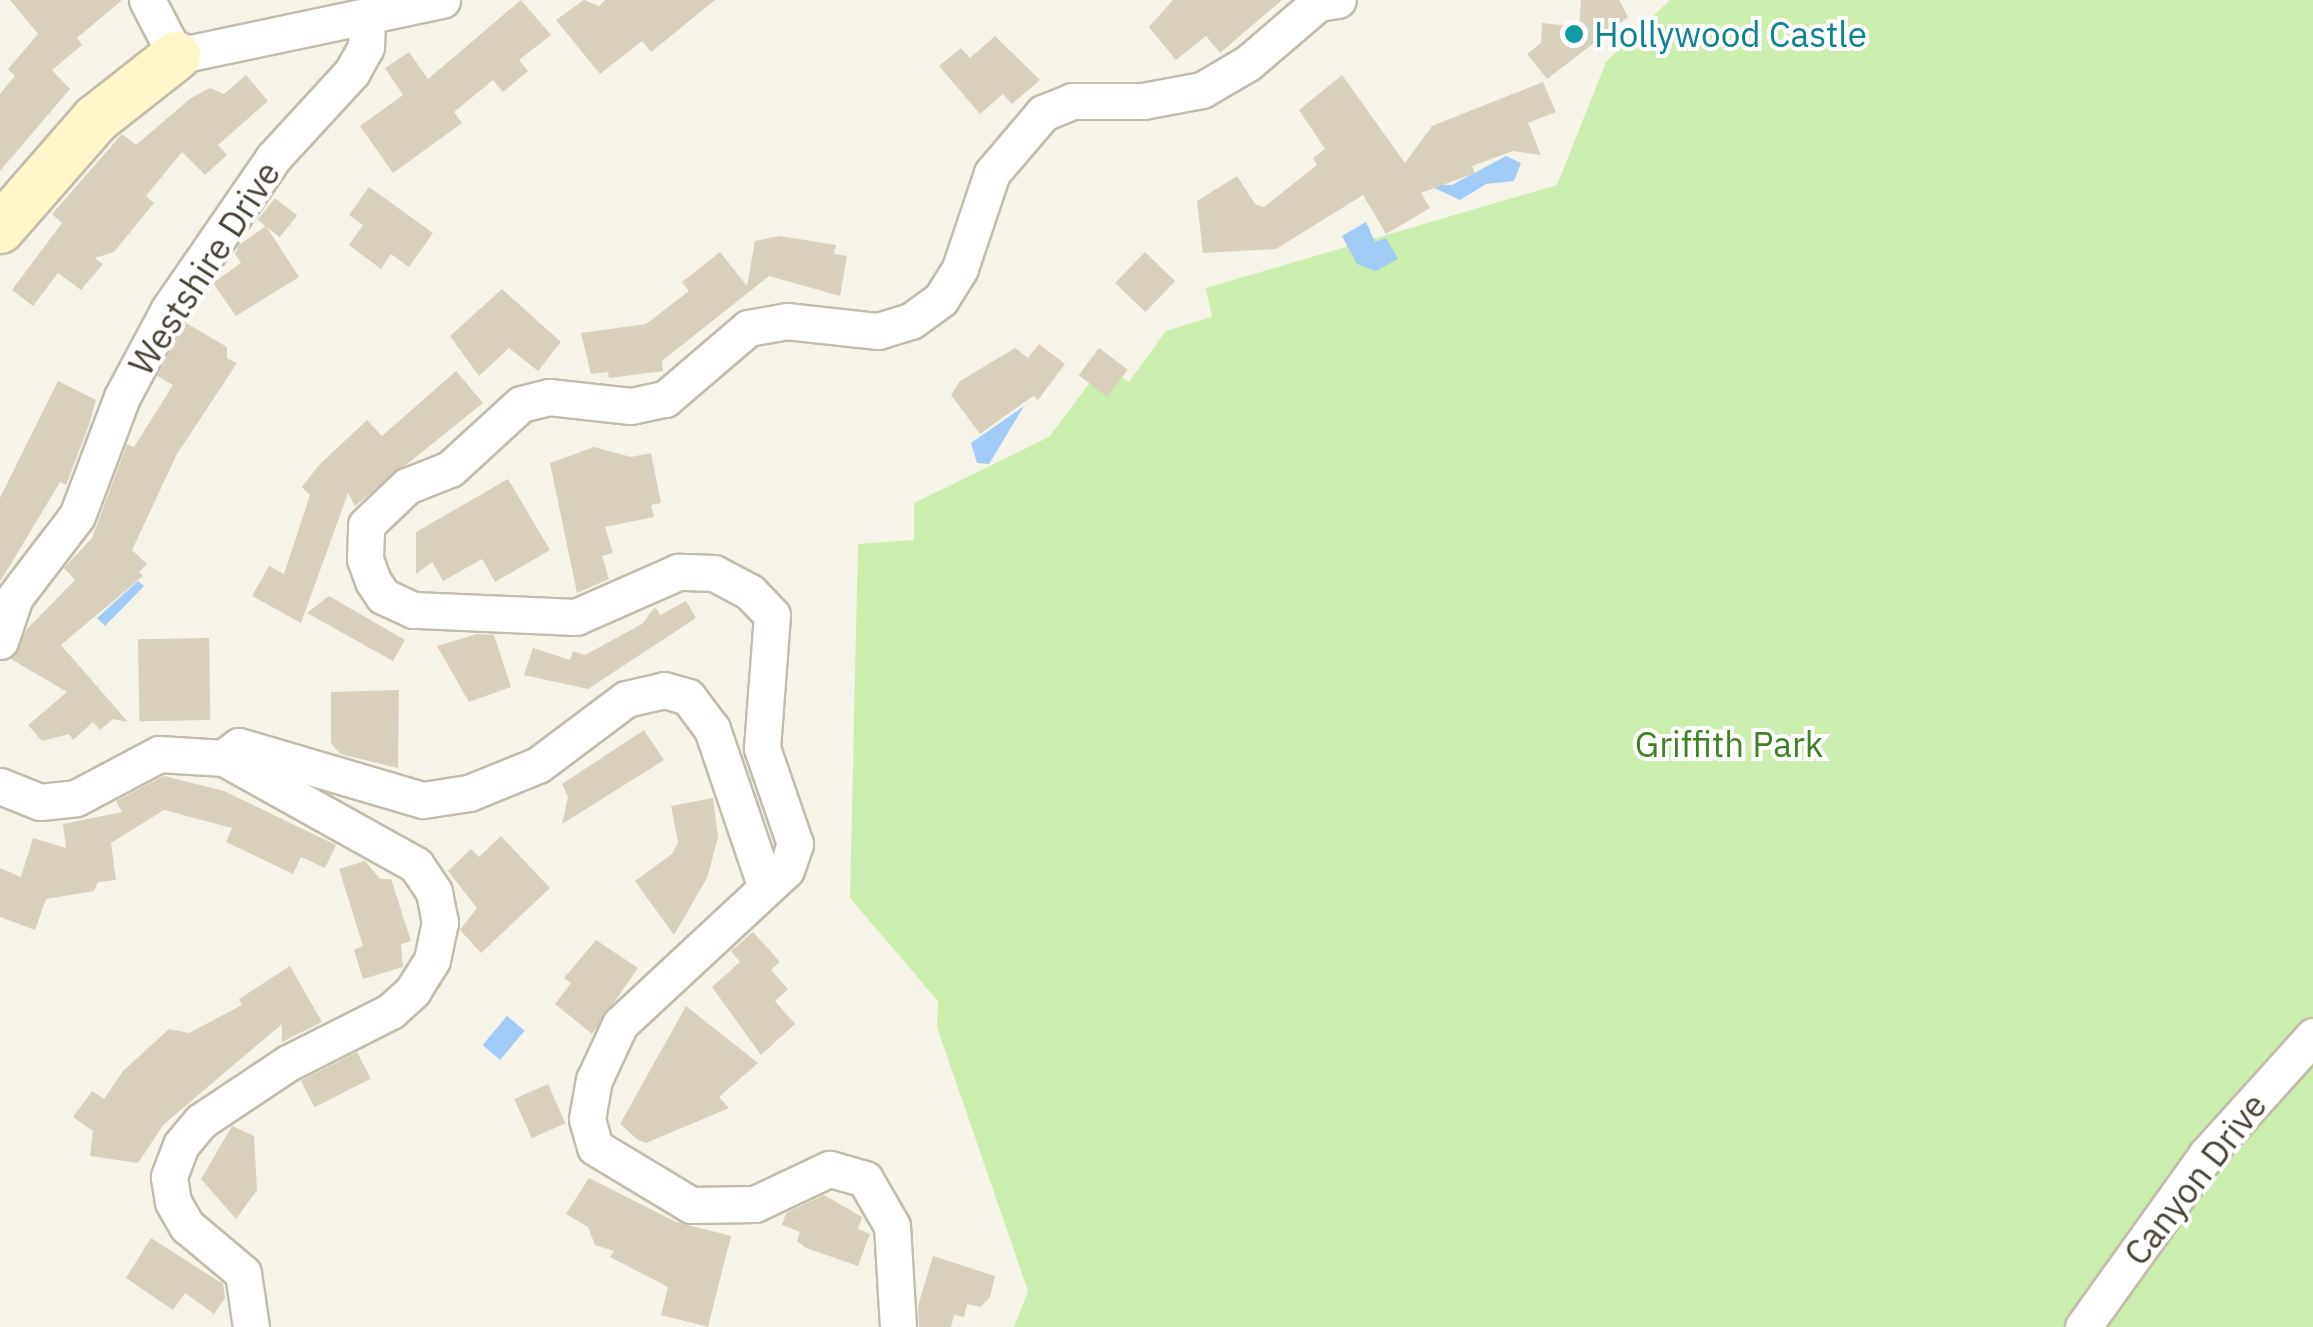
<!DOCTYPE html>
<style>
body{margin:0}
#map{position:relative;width:2313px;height:1327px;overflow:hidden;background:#f6f3e9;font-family:"IBM Plex Sans",sans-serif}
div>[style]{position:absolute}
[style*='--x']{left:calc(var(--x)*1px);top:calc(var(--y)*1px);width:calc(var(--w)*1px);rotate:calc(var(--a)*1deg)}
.green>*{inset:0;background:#cbedae}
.water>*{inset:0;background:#a1ccf7;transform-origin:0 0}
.building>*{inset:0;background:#d8d0bd;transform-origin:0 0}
.roads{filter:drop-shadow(2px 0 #c2bcaa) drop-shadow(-2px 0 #c2bcaa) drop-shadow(0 2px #c2bcaa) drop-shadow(0 -2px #c2bcaa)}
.street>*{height:35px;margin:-17.5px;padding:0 17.5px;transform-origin:17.5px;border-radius:17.5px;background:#fff}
.secondary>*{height:48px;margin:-24px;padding:0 24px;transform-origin:24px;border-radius:24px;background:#fff7ca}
.dots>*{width:28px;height:28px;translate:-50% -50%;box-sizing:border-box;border:5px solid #fff;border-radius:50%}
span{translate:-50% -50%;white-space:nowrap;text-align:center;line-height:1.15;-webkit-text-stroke:8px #fff;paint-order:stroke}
.culture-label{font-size:35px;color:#0d838f}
.left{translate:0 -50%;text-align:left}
.street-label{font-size:35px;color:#4a4436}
.park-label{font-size:35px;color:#3e8223}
</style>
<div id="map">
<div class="green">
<i style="clip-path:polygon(1670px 0,2313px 0,2313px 1327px,1014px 1327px,1028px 1291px,937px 1027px,938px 1001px,850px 898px,858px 544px,914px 540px,914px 503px,1049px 437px,1103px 365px,1129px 382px,1166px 331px,1212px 317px,1206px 288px,1557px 185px,1606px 62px)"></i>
</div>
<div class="water">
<i style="clip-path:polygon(1506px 156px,1521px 163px,1514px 181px,1486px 184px,1460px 200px,1426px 184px,1452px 185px)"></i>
<i style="clip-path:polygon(1366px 222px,1375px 242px,1386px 238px,1398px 259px,1376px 271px,1357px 264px,1342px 236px)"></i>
<i style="clip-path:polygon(1024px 406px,989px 464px,977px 463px,971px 443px)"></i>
<i style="clip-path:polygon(138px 581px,144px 586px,105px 626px,97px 618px)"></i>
<i style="left:507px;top:1016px;width:23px;height:38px;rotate:40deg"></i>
</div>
<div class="building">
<i style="clip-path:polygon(10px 0,122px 0,77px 38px,82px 45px,52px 70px,70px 89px,0 171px,0 94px,15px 76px,8px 69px,38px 34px)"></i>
<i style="clip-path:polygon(521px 0,551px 35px,519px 60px,528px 71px,503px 92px,493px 80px,454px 112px,462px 123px,393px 173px,360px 126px,403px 95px,385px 68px,409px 52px,428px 79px)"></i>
<i style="clip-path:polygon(584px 0,599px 6px,605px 0,715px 0,651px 52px,642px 41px,600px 74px,556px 20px)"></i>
<i style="clip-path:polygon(1173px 0,1282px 0,1220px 53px,1206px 36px,1176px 60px,1149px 27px)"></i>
<i style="clip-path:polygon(1581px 0,1619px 0,1628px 17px,1547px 79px,1527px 54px,1541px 43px,1542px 23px,1579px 27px)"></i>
<i style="clip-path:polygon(995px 36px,1040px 80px,1012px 104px,1003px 94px,980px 114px,939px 66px,961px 48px,970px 58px)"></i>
<i style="clip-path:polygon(246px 75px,268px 101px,218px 145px,227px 155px,205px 175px,182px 152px,146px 196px,154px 203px,114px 252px,95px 258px,103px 264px,81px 290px,58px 273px,33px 306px,12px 290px,62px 223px,52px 214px,122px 134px,136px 145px,191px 98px,210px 88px,224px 94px)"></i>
<i style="clip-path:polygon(1342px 75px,1405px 163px,1432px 126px,1543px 82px,1556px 112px,1528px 123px,1541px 155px,1513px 151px,1472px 166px,1475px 173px,1421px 193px,1430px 208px,1386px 234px,1363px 195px,1276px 249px,1203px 253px,1197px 201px,1237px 176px,1255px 204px,1264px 207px,1317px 165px,1313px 158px,1325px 149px,1299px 110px)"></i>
<i style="clip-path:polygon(369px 187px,433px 233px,409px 267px,391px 254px,381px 269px,349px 245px,363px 225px,349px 215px)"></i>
<i style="left:275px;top:198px;width:28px;height:28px;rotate:38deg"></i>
<i style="clip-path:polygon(266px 226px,299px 277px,236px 316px,213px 283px,241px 263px,235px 254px,239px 245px)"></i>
<i style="clip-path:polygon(780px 236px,836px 245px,834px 254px,847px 256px,840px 296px,769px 276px,662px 361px,663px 371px,609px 378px,608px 372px,591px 374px,581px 333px,646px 324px,689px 291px,682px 282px,720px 252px,747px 286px,755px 241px)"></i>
<i style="left:1145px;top:252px;width:42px;height:43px;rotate:44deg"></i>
<i style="clip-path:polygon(502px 289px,561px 342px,538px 371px,509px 348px,479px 376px,450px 336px)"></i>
<i style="clip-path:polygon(186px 323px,227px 347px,227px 358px,237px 363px,177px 454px,132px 550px,147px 564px,139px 572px,143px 576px,61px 645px,128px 722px,113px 719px,100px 730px,93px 722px,73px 740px,69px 734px,42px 741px,28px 725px,67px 692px,11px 659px,27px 629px,75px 580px,64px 568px,92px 538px,127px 444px,134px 447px,173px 385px,157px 376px)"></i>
<i style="clip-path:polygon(1039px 344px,1065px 364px,1038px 400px,1033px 396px,980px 434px,951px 395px,960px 381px,1015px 348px,1028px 358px)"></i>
<i style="left:1099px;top:348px;width:36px;height:34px;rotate:37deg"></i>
<i style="clip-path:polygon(456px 371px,483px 403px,355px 506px,348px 493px,301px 623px,252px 596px,269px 566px,284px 574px,310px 495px,302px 487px,319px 465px,367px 420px,382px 436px)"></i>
<i style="clip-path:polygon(58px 381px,96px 400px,89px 425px,66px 485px,60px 482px,0 582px,0 498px)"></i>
<i style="clip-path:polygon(594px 447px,631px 457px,651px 453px,661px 503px,651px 505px,654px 517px,605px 527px,613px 553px,602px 556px,609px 579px,577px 593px,550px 463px)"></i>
<i style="clip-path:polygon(508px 479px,550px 550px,495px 582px,482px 559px,443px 581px,432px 562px,416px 574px,416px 532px)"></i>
<i style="clip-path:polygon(329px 596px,405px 640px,393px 661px,307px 613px)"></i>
<i style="clip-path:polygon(686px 601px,696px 618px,588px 689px,524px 675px,533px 648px,570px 660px,573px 651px,585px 655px,642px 624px,655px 607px,660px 615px)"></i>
<i style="clip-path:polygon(477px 634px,494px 635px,511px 687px,469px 702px,437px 646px)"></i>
<i style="left:209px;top:638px;width:82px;height:71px;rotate:89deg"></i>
<i style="clip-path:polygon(399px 690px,398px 768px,340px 754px,331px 743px,331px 692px)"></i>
<i style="clip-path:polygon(644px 730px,664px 760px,562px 824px,568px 797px,562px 784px)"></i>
<i style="clip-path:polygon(164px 776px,224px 791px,336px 845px,325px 868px,301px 857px,293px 874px,226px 842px,232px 828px,164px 810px,111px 843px,116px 880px,98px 882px,94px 891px,46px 899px,35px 930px,0 917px,0 868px,21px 877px,33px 838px,66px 848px,63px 824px,122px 812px,116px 801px)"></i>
<i style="clip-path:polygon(713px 798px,718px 838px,707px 878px,674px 935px,635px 881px,672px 854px,678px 842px,671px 806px)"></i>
<i style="clip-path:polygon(501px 836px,550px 888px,481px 953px,460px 930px,477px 908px,448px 871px,471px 849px,479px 857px)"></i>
<i style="clip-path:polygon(365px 861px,380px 879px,391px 879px,411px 941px,401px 944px,403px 967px,363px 979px,354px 950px,363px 946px,339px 869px)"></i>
<i style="clip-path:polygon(753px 932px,780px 962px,771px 970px,788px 989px,775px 1001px,795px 1024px,761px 1055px,712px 987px,740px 962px,731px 951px)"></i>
<i style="clip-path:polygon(596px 940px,638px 968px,592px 1034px,555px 1004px,571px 983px,564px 978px)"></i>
<i style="clip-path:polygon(290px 966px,322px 1022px,282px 1042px,282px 1024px,164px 1124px,138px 1163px,90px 1156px,93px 1131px,73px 1117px,92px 1091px,104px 1099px,123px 1071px,169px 1029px,189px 1033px,242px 1005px,239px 999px)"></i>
<i style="clip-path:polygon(686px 1006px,758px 1063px,719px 1097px,729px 1108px,646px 1143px,638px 1140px,620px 1124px)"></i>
<i style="left:357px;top:1052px;width:30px;height:63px;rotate:63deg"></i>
<i style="left:548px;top:1084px;width:43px;height:37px;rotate:66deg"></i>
<i style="clip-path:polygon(232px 1126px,254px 1136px,257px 1190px,236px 1219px,201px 1179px)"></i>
<i style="clip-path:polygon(589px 1178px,676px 1222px,731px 1236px,708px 1327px,661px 1315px,668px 1287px,610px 1257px,614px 1251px,595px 1245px,588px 1227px,566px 1214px)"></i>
<i style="clip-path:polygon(824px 1195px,862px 1217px,858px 1229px,870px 1234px,858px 1266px,806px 1248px,797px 1241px,800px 1232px,782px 1225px,786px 1213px)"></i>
<i style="clip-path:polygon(151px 1238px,223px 1284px,225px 1298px,214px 1314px,185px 1293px,173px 1310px,126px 1278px)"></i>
<i style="clip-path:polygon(933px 1256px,995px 1276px,990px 1297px,981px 1307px,967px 1304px,964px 1317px,954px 1315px,951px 1327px,919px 1327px,918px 1306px)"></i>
</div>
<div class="roads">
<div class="street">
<i style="--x:147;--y:0;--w:63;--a:62.6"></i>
<i style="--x:176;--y:56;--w:272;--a:-11.9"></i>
<i style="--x:0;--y:641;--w:46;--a:-71.2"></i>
<i style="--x:15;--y:597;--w:102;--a:-52.6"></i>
<i style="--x:77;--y:516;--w:127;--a:-69.3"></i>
<i style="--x:122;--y:397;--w:100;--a:-61.9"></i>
<i style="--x:169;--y:309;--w:183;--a:-55.4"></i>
<i style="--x:273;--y:158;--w:117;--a:-47.4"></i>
<i style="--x:352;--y:72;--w:29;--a:-61"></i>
<i style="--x:366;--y:47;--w:32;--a:-88"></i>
<i style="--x:226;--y:756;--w:16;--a:-38"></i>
<i style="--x:239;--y:746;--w:192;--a:16.4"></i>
<i style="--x:423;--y:800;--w:47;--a:-8.7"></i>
<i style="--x:469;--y:793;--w:74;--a:-22.1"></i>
<i style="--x:538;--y:765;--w:110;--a:-36.9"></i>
<i style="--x:626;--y:699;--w:39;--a:-13"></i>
<i style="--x:664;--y:690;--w:25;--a:16"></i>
<i style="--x:688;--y:697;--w:40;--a:53"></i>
<i style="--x:712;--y:729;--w:165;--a:71.2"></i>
<i style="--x:0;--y:786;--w:43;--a:21.8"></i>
<i style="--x:40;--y:802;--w:36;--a:-6"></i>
<i style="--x:76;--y:798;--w:94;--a:-27.9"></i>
<i style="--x:159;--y:754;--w:65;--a:3.5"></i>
<i style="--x:224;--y:758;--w:220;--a:29.1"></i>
<i style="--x:416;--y:865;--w:32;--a:56"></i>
<i style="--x:434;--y:892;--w:31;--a:79"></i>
<i style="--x:440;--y:922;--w:39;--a:102"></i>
<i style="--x:432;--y:960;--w:36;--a:122"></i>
<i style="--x:413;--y:991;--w:30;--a:138"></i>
<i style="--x:391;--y:1011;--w:115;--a:153.2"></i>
<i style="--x:288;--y:1063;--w:105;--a:146.3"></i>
<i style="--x:201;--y:1121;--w:31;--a:130"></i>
<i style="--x:181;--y:1145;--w:34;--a:111"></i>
<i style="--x:169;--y:1177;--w:25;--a:81"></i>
<i style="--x:173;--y:1202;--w:28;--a:60"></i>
<i style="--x:187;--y:1226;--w:73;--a:40"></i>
<i style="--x:243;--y:1273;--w:55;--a:81.6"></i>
<i style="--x:898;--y:1327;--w:101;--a:-93.4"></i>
<i style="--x:892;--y:1226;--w:54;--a:-119.9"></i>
<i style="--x:865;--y:1179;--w:37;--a:-164"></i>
<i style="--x:829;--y:1169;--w:82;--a:154.7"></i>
<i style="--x:755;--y:1204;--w:64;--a:179.1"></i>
<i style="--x:691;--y:1205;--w:112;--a:-148.9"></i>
<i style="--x:595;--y:1147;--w:29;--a:-106"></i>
<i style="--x:587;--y:1119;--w:40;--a:-80"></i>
<i style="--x:594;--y:1080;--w:62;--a:-65.1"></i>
<i style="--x:620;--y:1024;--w:226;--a:-42.9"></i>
<i style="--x:786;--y:870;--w:28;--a:-71"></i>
<i style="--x:795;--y:844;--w:102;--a:-109"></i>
<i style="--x:762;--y:748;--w:133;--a:-85.7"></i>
<i style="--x:772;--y:615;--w:32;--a:-134"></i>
<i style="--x:750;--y:592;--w:41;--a:-152.2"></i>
<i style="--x:714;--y:573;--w:36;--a:-178"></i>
<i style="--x:678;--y:572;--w:111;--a:156.2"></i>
<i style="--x:576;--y:617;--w:163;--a:-177.5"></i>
<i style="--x:413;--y:610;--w:33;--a:-155"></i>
<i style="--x:383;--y:596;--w:18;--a:-124"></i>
<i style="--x:373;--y:581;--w:23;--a:-110"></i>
<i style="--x:365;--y:559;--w:34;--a:-88"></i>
<i style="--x:366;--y:525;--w:57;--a:-43.6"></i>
<i style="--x:407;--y:486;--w:46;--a:-21.6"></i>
<i style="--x:450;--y:469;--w:96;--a:-42.5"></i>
<i style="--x:521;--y:404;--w:29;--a:-14"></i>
<i style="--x:549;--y:397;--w:82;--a:6.3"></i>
<i style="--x:631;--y:406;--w:35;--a:-12"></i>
<i style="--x:665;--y:399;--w:109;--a:-40.5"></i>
<i style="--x:748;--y:328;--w:39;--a:-10"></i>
<i style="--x:786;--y:321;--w:93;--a:6.2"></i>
<i style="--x:878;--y:331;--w:34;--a:-17"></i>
<i style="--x:911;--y:321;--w:37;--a:-36"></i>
<i style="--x:941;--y:299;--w:36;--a:-58"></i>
<i style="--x:960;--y:268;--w:100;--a:-71.4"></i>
<i style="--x:992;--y:173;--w:79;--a:-49.6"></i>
<i style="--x:1043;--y:113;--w:31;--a:-22"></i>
<i style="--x:1072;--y:101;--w:71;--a:0"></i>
<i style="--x:1143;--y:101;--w:60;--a:-10.6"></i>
<i style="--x:1202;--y:90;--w:53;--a:-30.4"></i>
<i style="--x:1248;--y:63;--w:92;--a:-40.6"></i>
<i style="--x:1318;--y:3;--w:20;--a:-9"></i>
<i style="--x:2083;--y:1327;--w:211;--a:-54.4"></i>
<i style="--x:2206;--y:1155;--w:160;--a:-48"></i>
</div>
<div class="secondary">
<i style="--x:0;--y:229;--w:146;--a:-48.9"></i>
<i style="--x:96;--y:119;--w:102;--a:-38.2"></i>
</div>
</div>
<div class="dots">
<i style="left:1574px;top:34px;background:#0f9aa8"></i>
</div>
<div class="culture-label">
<span class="left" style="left:1594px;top:34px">Hollywood Castle</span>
</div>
<div class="street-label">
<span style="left:204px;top:268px;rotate:-57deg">Westshire Drive</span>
<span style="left:2195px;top:1179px;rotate:-52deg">Canyon Drive</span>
</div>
<div class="park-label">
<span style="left:1729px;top:744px">Griffith Park</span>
</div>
</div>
